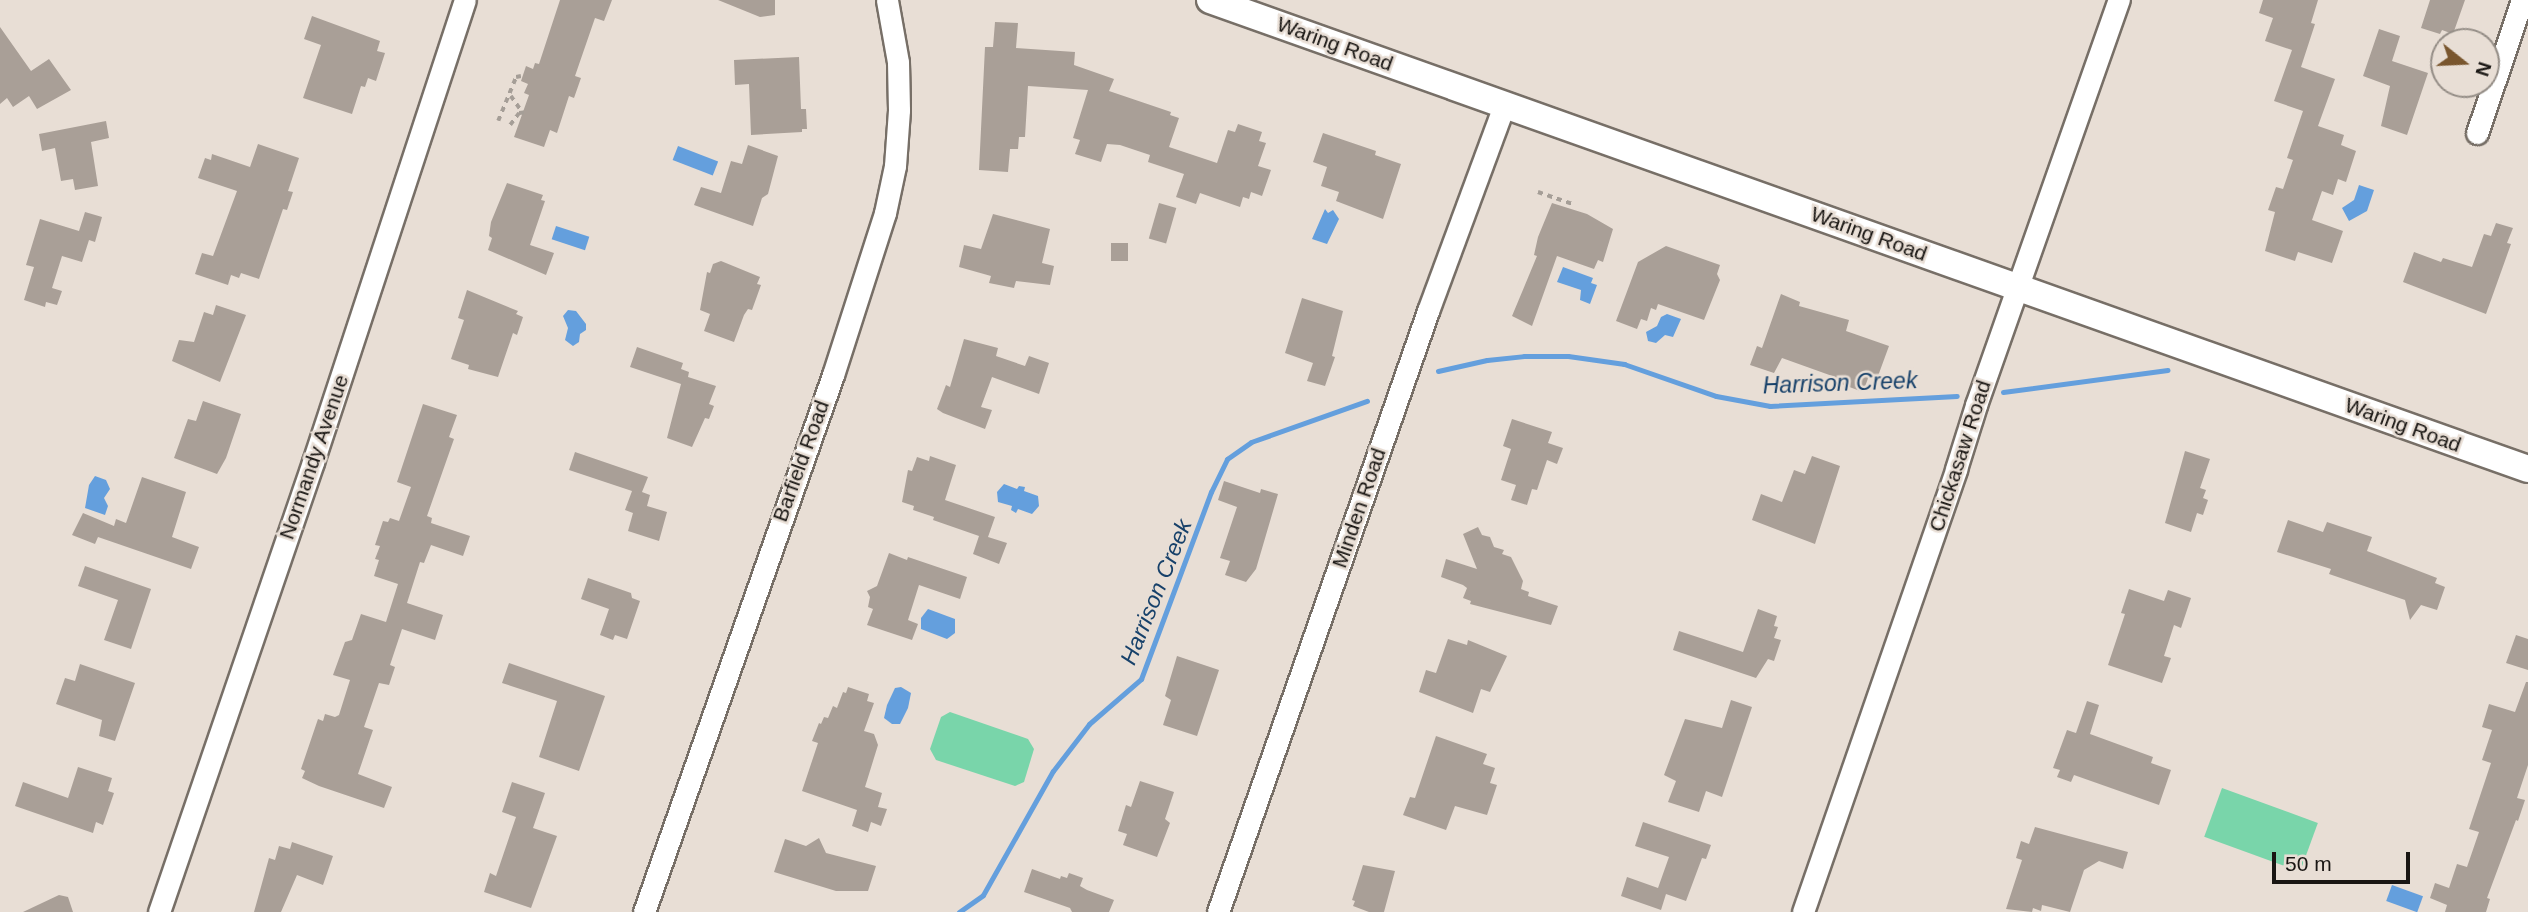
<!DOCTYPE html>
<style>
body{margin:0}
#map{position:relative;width:2528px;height:912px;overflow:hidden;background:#e8ded5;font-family:Helvetica,sans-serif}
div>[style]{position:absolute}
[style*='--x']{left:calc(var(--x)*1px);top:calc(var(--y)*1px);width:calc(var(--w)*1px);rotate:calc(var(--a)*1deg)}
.green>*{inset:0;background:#79d5aa;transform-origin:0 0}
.water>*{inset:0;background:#649fdd;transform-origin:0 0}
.stream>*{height:5px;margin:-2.5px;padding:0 2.5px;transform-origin:2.5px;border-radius:2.5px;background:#649fdd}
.building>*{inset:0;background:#a99f97;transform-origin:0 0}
.path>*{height:3.5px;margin-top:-1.75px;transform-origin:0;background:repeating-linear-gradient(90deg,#a59e97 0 5px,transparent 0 10px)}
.roads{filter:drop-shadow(2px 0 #776f67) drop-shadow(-2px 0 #776f67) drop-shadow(0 2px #776f67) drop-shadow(0 -2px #776f67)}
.minor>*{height:21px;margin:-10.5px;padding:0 10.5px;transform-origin:10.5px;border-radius:10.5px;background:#fff}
.major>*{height:26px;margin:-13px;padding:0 13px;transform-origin:13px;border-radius:13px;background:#fff}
span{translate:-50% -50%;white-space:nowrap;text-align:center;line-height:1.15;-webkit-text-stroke:5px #e8ded5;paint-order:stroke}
.street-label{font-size:21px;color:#191613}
.water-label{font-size:23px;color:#17416a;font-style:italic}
.north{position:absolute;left:2430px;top:28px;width:70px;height:70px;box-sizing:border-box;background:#e8ded5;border:2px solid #958e87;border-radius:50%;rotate:108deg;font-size:19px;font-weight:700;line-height:28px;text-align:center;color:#191613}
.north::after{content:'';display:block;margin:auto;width:24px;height:32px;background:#79562e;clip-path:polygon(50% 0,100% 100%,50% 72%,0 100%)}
.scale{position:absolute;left:2272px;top:852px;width:138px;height:32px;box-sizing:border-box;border:4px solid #191613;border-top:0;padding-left:9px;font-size:21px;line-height:24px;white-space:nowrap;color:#191613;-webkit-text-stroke:5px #e8ded5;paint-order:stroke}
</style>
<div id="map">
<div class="green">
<i style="clip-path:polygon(950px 712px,1028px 739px,1034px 749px,1024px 782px,1015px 786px,936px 760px,930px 749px,941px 717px)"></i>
<i style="left:2222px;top:788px;width:102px;height:52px;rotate:20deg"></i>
</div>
<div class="water">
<i style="left:678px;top:146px;width:43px;height:15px;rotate:21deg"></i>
<i style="clip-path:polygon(2359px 185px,2374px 190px,2367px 211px,2349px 221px,2342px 208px,2354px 200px)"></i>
<i style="clip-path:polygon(1325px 209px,1328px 213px,1333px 210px,1339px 219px,1327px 244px,1312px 239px)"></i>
<i style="left:556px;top:226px;width:35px;height:14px;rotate:18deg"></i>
<i style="clip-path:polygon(1563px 267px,1593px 278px,1591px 283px,1597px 285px,1590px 304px,1580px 300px,1581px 290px,1557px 282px)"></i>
<i style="clip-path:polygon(568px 310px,576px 311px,586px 324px,586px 330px,580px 334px,579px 342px,573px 346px,565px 340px,568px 328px,563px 316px)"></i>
<i style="clip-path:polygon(1667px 314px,1681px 319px,1673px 337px,1665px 335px,1656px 343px,1648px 341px,1646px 332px,1657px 326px,1661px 317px)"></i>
<i style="clip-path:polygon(95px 476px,106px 480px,110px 489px,104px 498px,108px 506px,105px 515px,85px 508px,89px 485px)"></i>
<i style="clip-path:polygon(1004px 484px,1017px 489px,1019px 486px,1025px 487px,1024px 491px,1038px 496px,1039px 506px,1032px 514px,1018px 509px,1016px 513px,1011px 510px,1012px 506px,998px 502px,997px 492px)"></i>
<i style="clip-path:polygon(928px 609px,955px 619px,955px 633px,947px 639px,921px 629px,921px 618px)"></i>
<i style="clip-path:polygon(901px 687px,911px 693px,908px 708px,900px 724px,892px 724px,884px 718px,887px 705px,895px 688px)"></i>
<i style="left:2392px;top:885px;width:33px;height:17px;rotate:20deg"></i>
</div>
<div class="stream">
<i style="--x:1438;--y:371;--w:50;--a:-12.7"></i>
<i style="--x:1487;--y:360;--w:37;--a:-6"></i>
<i style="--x:1524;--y:356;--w:44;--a:0"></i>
<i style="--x:1568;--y:356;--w:57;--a:8.1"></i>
<i style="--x:1624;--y:364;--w:97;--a:19.2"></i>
<i style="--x:1716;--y:396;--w:55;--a:10.5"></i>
<i style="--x:1770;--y:406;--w:187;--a:-3.1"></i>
<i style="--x:2003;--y:392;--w:166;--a:-7.6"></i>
<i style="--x:959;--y:912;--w:29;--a:-35"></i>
<i style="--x:983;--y:895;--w:142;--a:-60.6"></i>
<i style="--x:1053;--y:771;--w:59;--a:-52.5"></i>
<i style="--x:1089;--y:724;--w:69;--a:-40.9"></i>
<i style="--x:1141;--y:679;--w:200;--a:-69.5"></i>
<i style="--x:1211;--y:492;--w:37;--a:-64"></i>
<i style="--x:1227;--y:459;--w:29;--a:-35"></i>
<i style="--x:1251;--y:442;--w:123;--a:-19.5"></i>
</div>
<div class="building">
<i style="clip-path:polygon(560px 0,612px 0,604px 21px,595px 18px,575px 76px,581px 78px,574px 98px,569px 96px,557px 133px,550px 130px,544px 147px,514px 137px,529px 95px,524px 93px,528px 84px,521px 81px,526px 66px,533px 69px,535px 63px,539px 64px)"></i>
<i style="clip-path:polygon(718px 0,775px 0,775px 15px,760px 17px)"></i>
<i style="clip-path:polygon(2263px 0,2318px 0,2311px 23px,2315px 24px,2301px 67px,2335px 79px,2318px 126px,2344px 135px,2341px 145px,2356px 151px,2346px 182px,2338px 179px,2333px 195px,2322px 191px,2312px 220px,2343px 231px,2332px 263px,2298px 252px,2295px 261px,2265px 251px,2275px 212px,2268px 210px,2276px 187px,2283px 189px,2293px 160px,2287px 158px,2303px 111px,2274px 101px,2292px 50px,2265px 41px,2273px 18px,2259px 13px)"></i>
<i style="clip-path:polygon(2430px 0,2465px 0,2453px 34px,2442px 30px,2440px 34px,2421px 28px)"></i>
<i style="clip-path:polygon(312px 16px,380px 41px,377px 51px,385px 53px,376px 81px,368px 78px,365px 87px,361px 86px,352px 114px,303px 98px,321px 45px,304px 39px)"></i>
<i style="clip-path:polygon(995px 22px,1018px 23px,1016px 48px,1075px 52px,1074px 65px,1114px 79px,1109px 91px,1171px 112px,1170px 115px,1179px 118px,1169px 147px,1217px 163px,1228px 130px,1235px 132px,1238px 124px,1262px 132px,1259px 141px,1266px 143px,1258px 166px,1271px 170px,1262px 196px,1251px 192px,1249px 199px,1243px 197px,1240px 207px,1200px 193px,1196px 204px,1176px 197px,1184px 174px,1148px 162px,1150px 155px,1120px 145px,1107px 144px,1101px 162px,1075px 154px,1080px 140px,1073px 138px,1088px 90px,1028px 86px,1025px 137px,1019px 137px,1018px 149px,1010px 149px,1008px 172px,979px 170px,985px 47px,993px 47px)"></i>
<i style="clip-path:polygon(0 27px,31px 71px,49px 59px,71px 90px,37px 109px,29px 96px,13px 107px,7px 98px,0 104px)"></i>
<i style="clip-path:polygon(2379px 29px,2400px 36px,2392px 61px,2428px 73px,2407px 135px,2381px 126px,2390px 86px,2363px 76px)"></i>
<i style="clip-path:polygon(799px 57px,801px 109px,806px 109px,807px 129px,802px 129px,802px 132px,751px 135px,749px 84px,735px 85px,734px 60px)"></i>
<i style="clip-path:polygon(106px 121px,109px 138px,91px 142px,98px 186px,75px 190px,73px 179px,61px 181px,55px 148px,42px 151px,39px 134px)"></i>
<i style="clip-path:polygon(1323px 133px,1376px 151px,1375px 155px,1401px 164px,1383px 219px,1336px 201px,1339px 192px,1321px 186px,1327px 167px,1313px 162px)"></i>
<i style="clip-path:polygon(258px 144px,299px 158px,288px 191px,293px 192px,287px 210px,283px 209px,259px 279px,241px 273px,239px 278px,231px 275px,228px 285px,195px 274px,202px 253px,213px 256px,237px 191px,198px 178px,205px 158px,211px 160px,212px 154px,250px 167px)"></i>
<i style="clip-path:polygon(748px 145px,778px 156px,768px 194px,762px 198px,753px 226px,694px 205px,701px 187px,721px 193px,731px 161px,742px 164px)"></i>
<i style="clip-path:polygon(507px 183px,543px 195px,541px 200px,545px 201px,530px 245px,554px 253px,546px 275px,488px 250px,492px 238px,489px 236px,491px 222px)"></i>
<i style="left:1159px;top:203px;width:18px;height:37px;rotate:16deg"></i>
<i style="clip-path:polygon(1552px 203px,1587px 214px,1613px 229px,1603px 262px,1598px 260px,1594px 269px,1557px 256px,1532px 326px,1512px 316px,1537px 256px,1534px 255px,1538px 237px)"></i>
<i style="clip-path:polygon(85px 212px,102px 217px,95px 242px,89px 240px,82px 262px,62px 256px,52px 288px,62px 291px,57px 305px,46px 302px,45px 307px,24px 300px,34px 267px,26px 265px,40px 219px,79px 231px)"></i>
<i style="clip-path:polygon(993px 214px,1050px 229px,1042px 263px,1054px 266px,1050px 285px,1016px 281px,1014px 288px,989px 283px,991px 276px,959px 267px,964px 245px,981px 249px)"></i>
<i style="clip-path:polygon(2496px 223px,2513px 228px,2507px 243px,2511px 244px,2486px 314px,2403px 282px,2414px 252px,2441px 262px,2443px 258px,2472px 267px,2484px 234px,2491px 236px)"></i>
<i style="left:1111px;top:243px;width:17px;height:18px"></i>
<i style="clip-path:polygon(1666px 246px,1720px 265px,1717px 274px,1720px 280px,1704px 320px,1658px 304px,1656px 310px,1651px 308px,1647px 321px,1641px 319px,1637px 329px,1616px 321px,1638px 262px)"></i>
<i style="clip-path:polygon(721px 261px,760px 277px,757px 284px,761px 285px,752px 310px,748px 309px,744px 315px,734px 342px,704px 331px,710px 314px,700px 310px,707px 272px,710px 273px,713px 264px)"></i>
<i style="clip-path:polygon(467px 290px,518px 311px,516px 314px,523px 317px,517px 335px,513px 333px,498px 377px,468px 369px,469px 365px,451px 359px,464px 320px,458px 318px)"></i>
<i style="clip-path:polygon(1781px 294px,1800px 302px,1799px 306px,1849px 320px,1846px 331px,1889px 346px,1878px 376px,1870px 373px,1863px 392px,1833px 381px,1835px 377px,1782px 358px,1774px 373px,1750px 365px,1757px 346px,1762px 348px)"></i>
<i style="clip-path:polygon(1302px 298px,1343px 311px,1332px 356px,1335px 357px,1325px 386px,1307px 381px,1313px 363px,1285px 353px)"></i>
<i style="clip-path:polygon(216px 305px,246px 315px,220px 382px,172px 361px,179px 340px,194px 342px,204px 312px,213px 315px)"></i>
<i style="clip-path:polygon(964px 339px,998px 348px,996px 356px,1025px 366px,1029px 356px,1049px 363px,1039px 394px,992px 377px,981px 407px,992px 410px,985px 429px,943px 413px,937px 409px,946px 385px,950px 387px)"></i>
<i style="clip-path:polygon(637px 347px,683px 363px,681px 369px,689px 372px,688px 377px,716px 386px,709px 404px,714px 406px,709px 419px,705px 418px,692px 447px,667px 438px,681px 384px,630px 367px)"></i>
<i style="clip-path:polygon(203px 401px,241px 414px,226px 458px,217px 474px,174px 458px,188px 419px,196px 421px)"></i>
<i style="clip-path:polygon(423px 404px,457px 415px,449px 437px,454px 439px,427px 516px,432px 518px,431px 523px,470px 536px,463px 556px,431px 545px,424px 563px,420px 562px,407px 603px,443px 615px,435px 640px,402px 629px,390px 665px,395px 667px,389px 685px,379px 683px,364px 727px,373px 730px,358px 774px,392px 787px,384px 808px,319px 786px,302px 778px,305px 771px,301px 769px,318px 719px,323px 721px,325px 714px,335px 717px,339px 715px,350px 680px,333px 675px,345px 642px,352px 640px,361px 614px,386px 622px,398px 584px,374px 576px,379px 560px,375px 559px,380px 546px,375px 545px,383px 521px,388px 522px,390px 518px,399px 521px,411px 487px,397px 482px)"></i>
<i style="clip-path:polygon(1512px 419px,1552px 432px,1548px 443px,1563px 448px,1557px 464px,1547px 460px,1537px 490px,1532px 489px,1527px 505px,1511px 500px,1516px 485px,1501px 480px,1511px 449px,1503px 446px)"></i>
<i style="clip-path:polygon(2185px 451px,2210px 459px,2200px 488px,2206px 490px,2203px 498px,2208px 500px,2203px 515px,2197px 513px,2191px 532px,2165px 523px)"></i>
<i style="clip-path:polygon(575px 452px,648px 477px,642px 492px,650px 495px,647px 506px,667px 512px,659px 541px,628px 531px,633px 513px,625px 510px,632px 491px,569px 470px)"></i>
<i style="clip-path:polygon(930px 456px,956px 465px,945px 500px,995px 517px,988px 537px,1007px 543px,999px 564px,973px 554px,979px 536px,933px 520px,934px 517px,913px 510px,914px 506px,902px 502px,908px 470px,912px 471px,917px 457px,929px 461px)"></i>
<i style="clip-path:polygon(1812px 456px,1840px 466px,1815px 544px,1752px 520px,1761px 494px,1782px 502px,1794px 470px,1805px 474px)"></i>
<i style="clip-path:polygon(142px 477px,186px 492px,172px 537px,199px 547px,191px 569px,98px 537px,95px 544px,72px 535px,83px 513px,114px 526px,116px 519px,126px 523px)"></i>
<i style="clip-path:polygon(1224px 481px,1260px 493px,1261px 489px,1278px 494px,1256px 569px,1246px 582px,1225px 575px,1230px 561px,1220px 558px,1237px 507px,1218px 500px)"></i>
<i style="clip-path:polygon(2288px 520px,2323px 532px,2327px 522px,2372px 537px,2367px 551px,2437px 578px,2435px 583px,2445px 587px,2437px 610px,2421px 605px,2410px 620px,2405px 600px,2329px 574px,2331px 569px,2277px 552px)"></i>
<i style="clip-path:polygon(1478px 527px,1482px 535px,1490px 537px,1494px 547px,1504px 550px,1502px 554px,1511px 557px,1523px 581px,1521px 589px,1529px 592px,1528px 596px,1558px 606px,1551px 625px,1470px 604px,1471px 601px,1463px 598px,1467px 588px,1463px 585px,1441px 577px,1446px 559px,1477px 569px,1463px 534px)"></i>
<i style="clip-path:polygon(889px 553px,907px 560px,908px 557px,967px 577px,960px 599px,919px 585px,908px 620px,918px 624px,912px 640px,867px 625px,873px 609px,868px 607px,870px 597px,867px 591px,877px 586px)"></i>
<i style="clip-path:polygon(85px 566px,151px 589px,131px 649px,104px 640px,118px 600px,78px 586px)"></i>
<i style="clip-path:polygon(588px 578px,631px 593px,632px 598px,640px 601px,627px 639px,615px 635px,613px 640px,600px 635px,609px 609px,581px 599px)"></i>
<i style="clip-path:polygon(2129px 589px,2164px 601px,2168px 590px,2191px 598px,2181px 628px,2174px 625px,2164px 656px,2171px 658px,2162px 683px,2108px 665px,2125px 614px,2121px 613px)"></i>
<i style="clip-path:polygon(1758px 609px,1777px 616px,1774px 626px,1778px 627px,1774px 638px,1781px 640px,1774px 661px,1768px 659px,1756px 678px,1673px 650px,1679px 631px,1743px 652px)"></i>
<i style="clip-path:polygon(2516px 635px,2528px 639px,2528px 670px,2506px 663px)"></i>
<i style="clip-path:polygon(1448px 639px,1467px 645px,1468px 640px,1507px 656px,1490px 692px,1481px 689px,1473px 713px,1419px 692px,1426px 670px,1436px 673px)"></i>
<i style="clip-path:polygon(1177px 656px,1219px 670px,1197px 736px,1163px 725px,1171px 700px,1165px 696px)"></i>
<i style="clip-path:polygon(509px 663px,605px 696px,579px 771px,539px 757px,557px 701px,502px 683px)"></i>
<i style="clip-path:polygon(80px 664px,135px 683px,115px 741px,99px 736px,102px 720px,56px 704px,65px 678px,75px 681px)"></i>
<i style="clip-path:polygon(2526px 682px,2528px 682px,2528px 765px,2517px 798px,2525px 800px,2518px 821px,2516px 820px,2487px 898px,2490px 899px,2486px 912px,2445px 912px,2447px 905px,2430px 898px,2435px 883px,2449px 888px,2457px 864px,2467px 867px,2479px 832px,2469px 829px,2491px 763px,2482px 760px,2492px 730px,2482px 727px,2489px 704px,2515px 712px)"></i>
<i style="clip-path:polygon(848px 687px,869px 694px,867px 701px,874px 703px,864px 731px,874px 734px,878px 745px,865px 787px,882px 793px,878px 807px,887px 809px,881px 826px,871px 822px,868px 832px,852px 826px,857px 810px,802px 791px,818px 743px,812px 741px,819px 723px,821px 724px,824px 717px,828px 718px,833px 706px,837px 708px,843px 692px,846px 693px)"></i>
<i style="clip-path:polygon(1731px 700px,1752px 707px,1722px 797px,1706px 791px,1699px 812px,1668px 802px,1676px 781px,1664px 775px,1685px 719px,1722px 728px)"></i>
<i style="clip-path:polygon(2087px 701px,2099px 705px,2090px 734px,2153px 757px,2151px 763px,2171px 770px,2159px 805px,2074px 775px,2071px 782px,2057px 777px,2060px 770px,2053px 768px,2067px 730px,2076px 733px)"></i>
<i style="clip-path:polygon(1436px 736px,1487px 754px,1483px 764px,1495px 768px,1490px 783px,1497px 785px,1487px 815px,1455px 806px,1446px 830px,1403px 815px,1410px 797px,1415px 798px)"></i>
<i style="clip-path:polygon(78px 767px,112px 778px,108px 791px,114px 793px,103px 825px,96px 822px,93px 833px,15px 806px,23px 782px,68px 798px)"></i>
<i style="clip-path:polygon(1140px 781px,1174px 792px,1165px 819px,1170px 823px,1157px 857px,1123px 845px,1127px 834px,1118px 831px,1126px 805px,1131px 807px)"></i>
<i style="clip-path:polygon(512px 782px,545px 793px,533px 828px,557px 836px,531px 908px,484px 892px,490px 873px,496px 876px,516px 817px,502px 812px)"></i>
<i style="clip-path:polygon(1643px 822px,1711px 845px,1706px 859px,1702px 858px,1686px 901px,1666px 894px,1661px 910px,1621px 896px,1627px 877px,1658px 888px,1669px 857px,1635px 846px)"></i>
<i style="clip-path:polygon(2035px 827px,2128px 852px,2123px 869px,2099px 861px,2084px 870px,2070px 912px,2042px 905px,2041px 911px,2033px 908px,2032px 912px,2006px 909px,2022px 860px,2016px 858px,2021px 841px,2029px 844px)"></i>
<i style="clip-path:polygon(819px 838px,826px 853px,876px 866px,868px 891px,836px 891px,774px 872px,785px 839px,806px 846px)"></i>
<i style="clip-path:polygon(292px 842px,333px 856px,323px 885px,297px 875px,281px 912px,254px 912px,269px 858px,275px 860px,279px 846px,290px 849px)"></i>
<i style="clip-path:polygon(1363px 865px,1395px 871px,1384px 912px,1369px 912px,1353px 906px,1355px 901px,1352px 900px)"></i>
<i style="clip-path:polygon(1032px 869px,1060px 879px,1061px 876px,1067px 878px,1069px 873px,1083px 878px,1080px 886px,1087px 890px,1114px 900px,1109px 912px,1072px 912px,1070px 908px,1024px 892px)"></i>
<i style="clip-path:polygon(59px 895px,68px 897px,73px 912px,23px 912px)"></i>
</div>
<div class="path">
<i style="--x:511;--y:96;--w:19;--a:55"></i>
<i style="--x:498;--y:121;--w:48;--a:-67.8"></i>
<i style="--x:516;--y:77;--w:5;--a:-11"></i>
<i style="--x:510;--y:125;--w:15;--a:-53"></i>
<i style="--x:519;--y:113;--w:9;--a:-6"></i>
<i style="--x:1538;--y:192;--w:37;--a:19"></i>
</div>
<div class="roads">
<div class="minor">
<i style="--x:2477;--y:133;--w:140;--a:-71.3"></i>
<i style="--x:159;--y:912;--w:476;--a:-71.1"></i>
<i style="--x:313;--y:462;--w:486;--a:-71.8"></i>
<i style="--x:644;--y:912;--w:569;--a:-70.61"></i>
<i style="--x:833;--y:375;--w:170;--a:-72.2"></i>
<i style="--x:885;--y:213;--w:48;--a:-78"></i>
<i style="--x:895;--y:166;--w:56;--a:-85.9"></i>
<i style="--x:899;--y:110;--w:48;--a:-91.2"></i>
<i style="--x:898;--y:62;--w:63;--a:-100.1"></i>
<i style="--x:1218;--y:912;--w:637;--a:-70.74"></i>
<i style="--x:1428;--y:311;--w:220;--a:-69.7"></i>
<i style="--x:1803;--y:912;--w:469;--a:-70.9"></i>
<i style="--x:1956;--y:469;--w:67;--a:-72.6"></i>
<i style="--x:1976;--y:405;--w:430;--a:-70.6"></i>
</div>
<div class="major">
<i style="--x:1210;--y:0;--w:1399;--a:19.59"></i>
</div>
</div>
<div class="street-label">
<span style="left:1335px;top:44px;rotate:20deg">Waring Road</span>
<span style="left:1869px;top:234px;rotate:20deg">Waring Road</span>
<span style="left:2403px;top:425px;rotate:20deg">Waring Road</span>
<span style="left:1960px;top:456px;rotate:-72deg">Chickasaw Road</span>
<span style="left:314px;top:457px;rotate:-71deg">Normandy Avenue</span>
<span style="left:801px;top:461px;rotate:-70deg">Barfield Road</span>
<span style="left:1359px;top:508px;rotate:-71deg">Minden Road</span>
</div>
<div class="water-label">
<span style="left:1840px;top:383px;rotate:-2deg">Harrison Creek</span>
<span style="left:1156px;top:592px;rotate:-68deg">Harrison Creek</span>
</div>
<div class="north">N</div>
<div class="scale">50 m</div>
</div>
